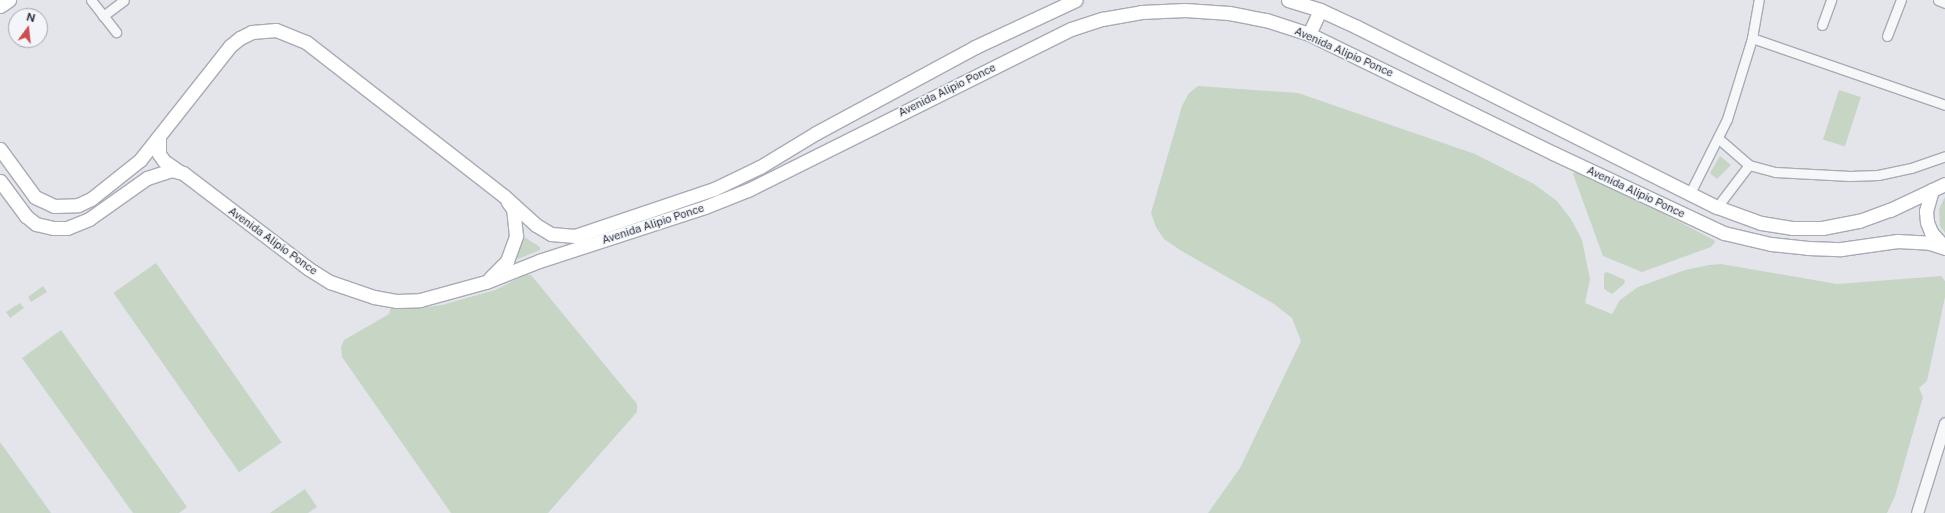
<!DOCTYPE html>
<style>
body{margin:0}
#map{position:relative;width:1945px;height:513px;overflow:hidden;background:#e3e5eb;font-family:"Public Sans",sans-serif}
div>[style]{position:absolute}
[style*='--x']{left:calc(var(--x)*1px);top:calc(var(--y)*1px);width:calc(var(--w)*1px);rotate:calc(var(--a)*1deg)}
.green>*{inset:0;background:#c7d5c5;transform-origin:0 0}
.roads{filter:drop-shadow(1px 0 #a8abb5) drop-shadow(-1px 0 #a8abb5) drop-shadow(0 1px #a8abb5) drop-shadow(0 -1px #a8abb5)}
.minor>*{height:9px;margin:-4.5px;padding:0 4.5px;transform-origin:4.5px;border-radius:4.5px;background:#f6f7f9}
.tertiary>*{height:11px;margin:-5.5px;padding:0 5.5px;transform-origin:5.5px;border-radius:5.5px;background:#f6f7f9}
.secondary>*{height:13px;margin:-6.5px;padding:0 6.5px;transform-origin:6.5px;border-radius:6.5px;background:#fff}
span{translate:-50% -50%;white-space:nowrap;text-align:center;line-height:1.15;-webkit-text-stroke:3px #f3f5f8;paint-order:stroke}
.street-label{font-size:11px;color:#2b3143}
.north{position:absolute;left:8px;top:8px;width:40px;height:40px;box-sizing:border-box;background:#f3f5f8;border:1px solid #a3a7b0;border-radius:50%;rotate:15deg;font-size:11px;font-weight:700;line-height:16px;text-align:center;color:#2b3143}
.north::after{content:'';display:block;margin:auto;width:14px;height:18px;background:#cc4d4f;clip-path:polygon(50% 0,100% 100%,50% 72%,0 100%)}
</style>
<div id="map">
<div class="green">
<i style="clip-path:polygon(1198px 86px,1298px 93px,1475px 154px,1534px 184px,1557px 201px,1571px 219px,1582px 240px,1590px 279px,1585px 303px,1612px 314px,1620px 300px,1638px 287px,1685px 270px,1709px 265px,1721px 264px,1837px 284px,1941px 276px,1945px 281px,1945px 297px,1927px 381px,1919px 388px,1923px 397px,1895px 496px,1887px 513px,1208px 513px,1240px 468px,1301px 341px,1292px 318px,1274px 304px,1180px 250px,1164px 239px,1156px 227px,1151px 213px,1182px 106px,1189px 93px)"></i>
<i style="left:1839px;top:90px;width:23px;height:52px;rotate:18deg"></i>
<i style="clip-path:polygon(1720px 156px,1731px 165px,1717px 179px,1710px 173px)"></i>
<i style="clip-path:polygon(1578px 169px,1714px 240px,1715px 242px,1711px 247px,1642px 272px,1603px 256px,1573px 174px)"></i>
<i style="clip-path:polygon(1945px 197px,1945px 233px,1940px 226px,1939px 209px)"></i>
<i style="clip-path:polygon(524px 237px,540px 247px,540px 250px,518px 259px,516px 257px)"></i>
<i style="left:156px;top:263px;width:219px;height:52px;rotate:55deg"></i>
<i style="clip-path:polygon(1607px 272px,1625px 280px,1624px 284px,1612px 294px,1604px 289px,1604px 273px)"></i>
<i style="clip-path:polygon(525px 275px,531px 275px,637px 404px,637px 412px,548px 513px,451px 513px,342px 357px,341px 347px,344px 340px,389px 314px,391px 307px,412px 309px,442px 305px,495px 290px)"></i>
<i style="clip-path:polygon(43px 286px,47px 292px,31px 302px,28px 297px)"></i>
<i style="clip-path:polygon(20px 303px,24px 308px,10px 318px,6px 312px)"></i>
<i style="clip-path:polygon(61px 330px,187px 507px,179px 513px,133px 513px,22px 358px)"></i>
<i style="clip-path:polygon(0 442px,51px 513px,0 513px)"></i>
<i style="clip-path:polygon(305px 489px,317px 507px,308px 513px,270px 513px)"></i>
</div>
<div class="roads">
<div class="minor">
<i style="--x:91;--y:0;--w:41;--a:52"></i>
<i style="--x:1938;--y:0;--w:8;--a:23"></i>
<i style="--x:103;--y:16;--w:26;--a:-37"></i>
<i style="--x:1822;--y:25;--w:27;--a:-70"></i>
<i style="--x:1887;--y:36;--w:39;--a:-69"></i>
<i style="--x:1752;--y:38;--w:204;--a:19.1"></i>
<i style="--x:1719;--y:139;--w:40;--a:41"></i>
<i style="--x:1690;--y:193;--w:83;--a:-63.4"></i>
<i style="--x:1727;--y:119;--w:85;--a:-72.8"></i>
<i style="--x:1752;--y:38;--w:39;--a:-80"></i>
<i style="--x:1717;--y:207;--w:53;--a:-52.7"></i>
<i style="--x:1749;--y:165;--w:27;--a:15"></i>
<i style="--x:1775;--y:172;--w:75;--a:3.1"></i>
<i style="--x:1850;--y:176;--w:28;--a:-2"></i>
<i style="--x:1878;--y:175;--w:34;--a:-12"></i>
<i style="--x:1911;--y:168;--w:36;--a:-19"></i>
</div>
<div class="tertiary">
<i style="--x:1917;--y:513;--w:94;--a:-72.7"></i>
</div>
<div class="secondary">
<i style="--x:1288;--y:0;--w:34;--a:17"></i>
<i style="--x:1320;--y:10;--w:41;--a:24.7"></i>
<i style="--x:1357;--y:27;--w:402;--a:26.6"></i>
<i style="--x:1717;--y:207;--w:47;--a:20"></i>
<i style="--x:1761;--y:223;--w:31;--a:9"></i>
<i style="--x:1792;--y:228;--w:30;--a:0"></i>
<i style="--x:1822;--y:228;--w:38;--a:-11"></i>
<i style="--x:1859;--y:221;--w:33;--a:-20"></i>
<i style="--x:1890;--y:210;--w:61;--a:-25.3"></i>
<i style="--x:0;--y:6;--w:11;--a:-34"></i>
<i style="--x:1309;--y:34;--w:26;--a:-65"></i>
<i style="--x:159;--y:138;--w:16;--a:90"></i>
<i style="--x:159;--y:154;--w:9;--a:54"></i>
<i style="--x:164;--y:161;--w:19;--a:35"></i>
<i style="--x:0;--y:149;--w:59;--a:53.9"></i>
<i style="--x:35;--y:197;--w:21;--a:25"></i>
<i style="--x:54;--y:206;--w:24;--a:-2"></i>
<i style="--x:78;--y:205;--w:14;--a:-25"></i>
<i style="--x:91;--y:199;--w:63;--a:-38.5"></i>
<i style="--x:140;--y:160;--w:145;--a:-51.7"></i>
<i style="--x:230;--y:46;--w:13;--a:-39"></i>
<i style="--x:240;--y:38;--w:13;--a:-27"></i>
<i style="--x:252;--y:32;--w:24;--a:-5"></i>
<i style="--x:276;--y:30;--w:32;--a:22"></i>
<i style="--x:306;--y:42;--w:251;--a:37.9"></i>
<i style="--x:504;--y:196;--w:43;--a:42.2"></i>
<i style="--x:536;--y:225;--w:17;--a:31"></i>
<i style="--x:551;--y:234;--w:24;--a:5"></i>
<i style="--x:575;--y:236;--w:147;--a:-18.7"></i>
<i style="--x:714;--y:189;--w:51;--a:-25.6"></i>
<i style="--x:760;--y:167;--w:66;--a:-31.3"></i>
<i style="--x:816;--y:133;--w:181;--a:-28.4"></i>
<i style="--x:975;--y:47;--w:111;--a:-25"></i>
<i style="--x:0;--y:181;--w:44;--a:53.4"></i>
<i style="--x:26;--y:216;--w:13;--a:39"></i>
<i style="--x:36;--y:224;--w:18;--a:13"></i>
<i style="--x:54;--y:228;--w:13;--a:0"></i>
<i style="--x:67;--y:228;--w:24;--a:-22"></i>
<i style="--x:89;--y:219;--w:71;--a:-35.3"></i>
<i style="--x:147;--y:178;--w:25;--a:-18"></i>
<i style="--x:171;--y:170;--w:12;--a:14"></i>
<i style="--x:183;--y:173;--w:158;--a:37.3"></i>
<i style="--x:309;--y:269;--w:25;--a:32"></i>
<i style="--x:330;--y:282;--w:46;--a:18.8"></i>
<i style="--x:374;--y:297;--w:22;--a:10"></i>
<i style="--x:396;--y:301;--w:24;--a:-2"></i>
<i style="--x:420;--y:300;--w:68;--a:-15.3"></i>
<i style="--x:486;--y:282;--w:57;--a:-21.6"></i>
<i style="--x:539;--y:261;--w:175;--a:-18"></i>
<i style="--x:705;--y:207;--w:46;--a:-21.6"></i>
<i style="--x:748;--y:190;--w:361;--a:-26.5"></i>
<i style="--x:1071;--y:29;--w:33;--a:-18"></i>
<i style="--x:1102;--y:19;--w:40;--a:-10"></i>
<i style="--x:1141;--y:12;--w:44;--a:-2.6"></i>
<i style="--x:1185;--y:10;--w:44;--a:3.9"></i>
<i style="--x:1229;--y:13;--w:38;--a:11"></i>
<i style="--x:1266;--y:20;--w:45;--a:18"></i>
<i style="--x:1309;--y:34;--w:271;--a:26"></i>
<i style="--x:1553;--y:153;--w:189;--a:25.1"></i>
<i style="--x:1724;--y:233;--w:48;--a:13.2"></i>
<i style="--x:1771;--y:244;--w:37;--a:6"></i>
<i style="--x:1808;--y:248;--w:33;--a:2"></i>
<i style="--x:1841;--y:249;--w:57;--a:-8.1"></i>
<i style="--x:1897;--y:241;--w:33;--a:3"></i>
<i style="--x:1930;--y:243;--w:16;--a:18"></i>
<i style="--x:1932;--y:190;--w:22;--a:106"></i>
<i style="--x:1926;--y:211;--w:11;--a:85"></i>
<i style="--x:1927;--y:222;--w:11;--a:68"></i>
<i style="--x:1931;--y:232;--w:20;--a:49"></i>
<i style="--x:490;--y:278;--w:24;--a:-45"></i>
<i style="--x:507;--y:261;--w:27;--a:-70"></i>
<i style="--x:516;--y:236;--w:27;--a:-96"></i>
<i style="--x:513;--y:209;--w:9;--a:-126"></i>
</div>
</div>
<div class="street-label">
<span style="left:1344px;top:52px;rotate:24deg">Avenida Alipio Ponce</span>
<span style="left:947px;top:90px;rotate:-26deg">Avenida Alipio Ponce</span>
<span style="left:1636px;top:192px;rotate:25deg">Avenida Alipio Ponce</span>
<span style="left:653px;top:224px;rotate:-18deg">Avenida Alipio Ponce</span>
<span style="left:273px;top:241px;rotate:36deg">Avenida Alipio Ponce</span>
</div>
<div class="north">N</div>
</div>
